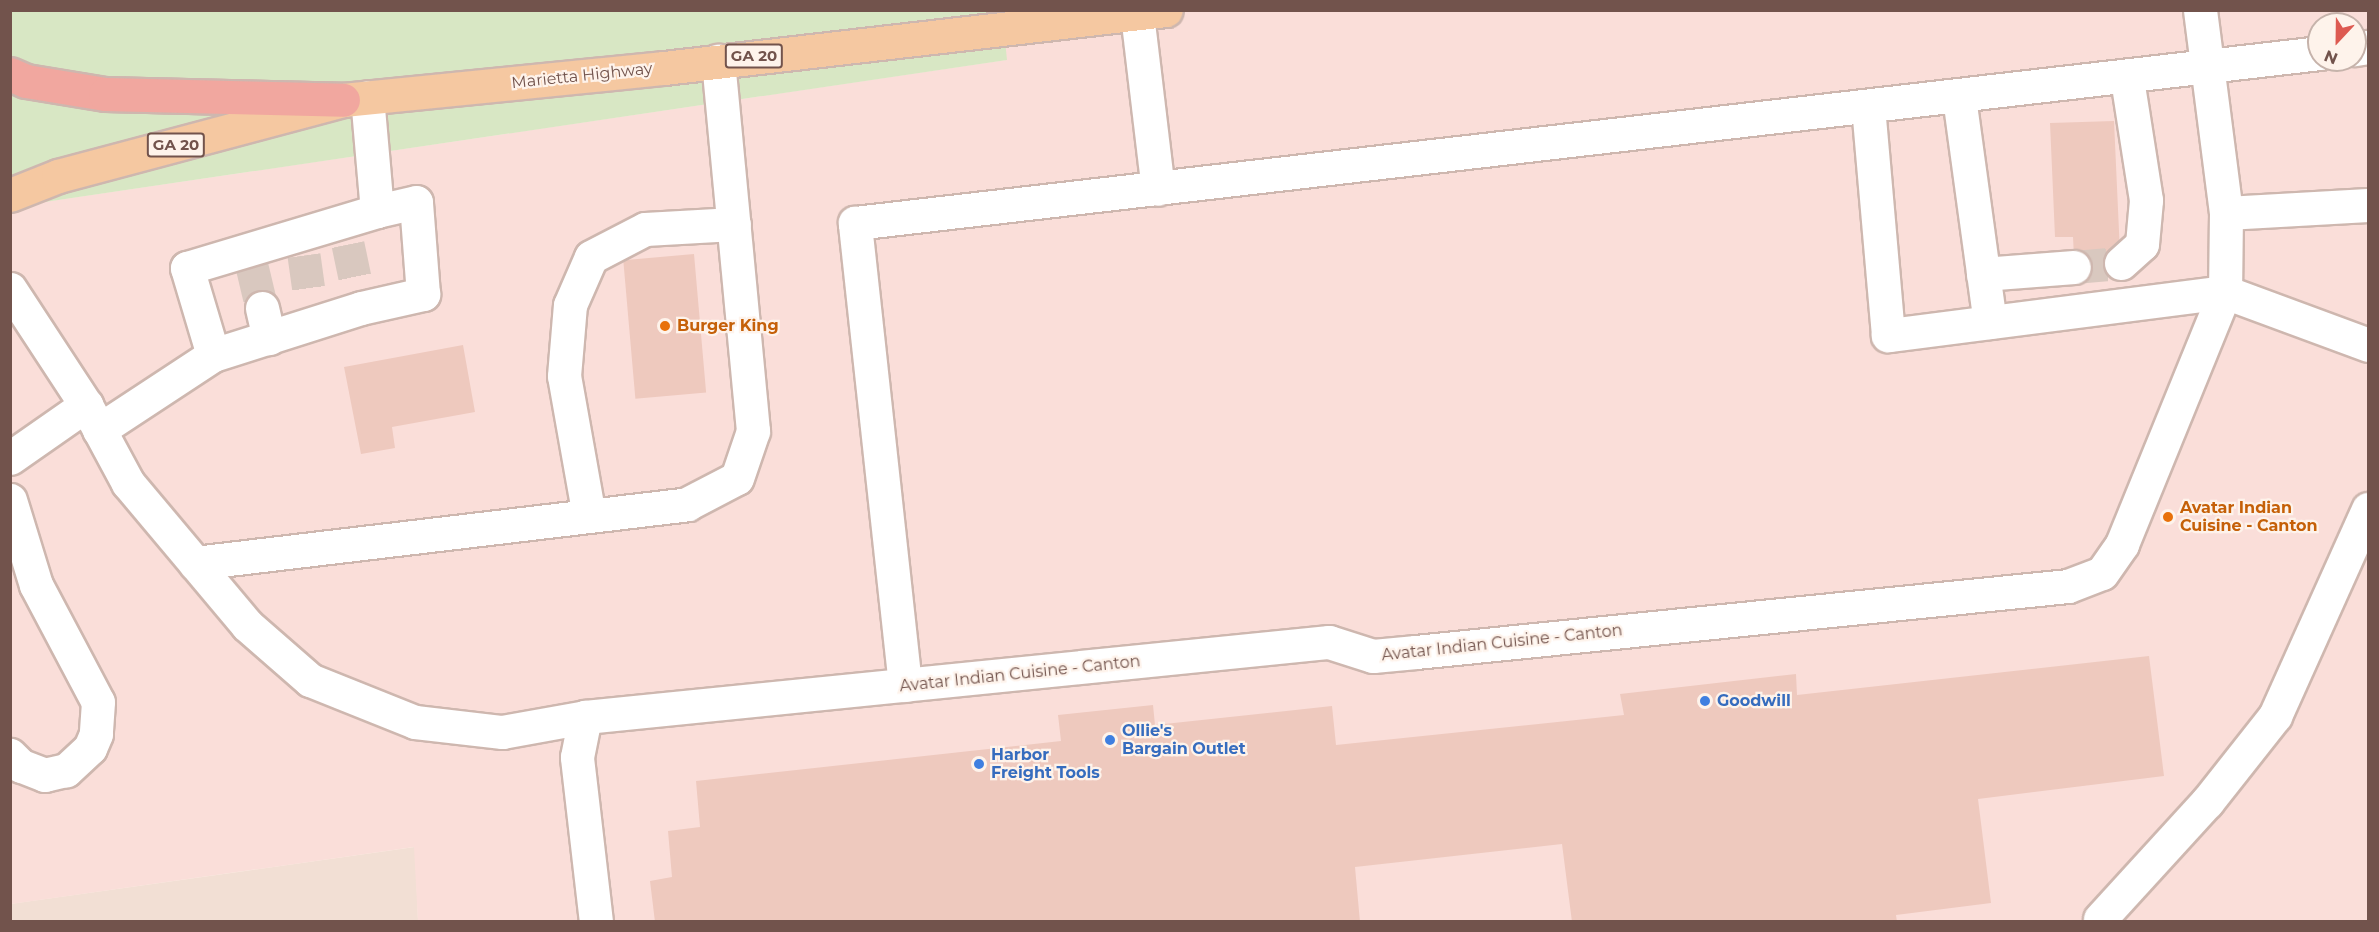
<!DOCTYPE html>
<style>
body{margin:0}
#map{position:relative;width:2379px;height:932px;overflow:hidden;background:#fbefe5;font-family:Montserrat,sans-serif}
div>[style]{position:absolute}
.residential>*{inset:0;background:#f2dfd4}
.commercial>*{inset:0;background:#faded9}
.green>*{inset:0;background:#d8e7c4}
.building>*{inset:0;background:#eec9be;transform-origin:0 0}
.minor-tunnel>*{height:33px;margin-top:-16.5px;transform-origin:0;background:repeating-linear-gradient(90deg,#d9c8bf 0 33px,transparent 0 49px)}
.roads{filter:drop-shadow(2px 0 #ceb7af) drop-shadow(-2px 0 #ceb7af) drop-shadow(0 2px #ceb7af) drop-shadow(0 -2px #ceb7af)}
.minor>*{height:33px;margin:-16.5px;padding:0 16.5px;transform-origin:16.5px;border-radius:16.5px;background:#fff}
.major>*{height:33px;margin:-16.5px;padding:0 16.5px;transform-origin:16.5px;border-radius:16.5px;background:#f5c8a1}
.highway>*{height:33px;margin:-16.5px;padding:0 16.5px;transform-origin:16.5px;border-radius:16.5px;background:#f1a79f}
.dots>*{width:16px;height:16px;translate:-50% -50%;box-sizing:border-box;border:3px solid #fef3eb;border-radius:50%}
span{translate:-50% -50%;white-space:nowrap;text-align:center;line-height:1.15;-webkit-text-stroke:4.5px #fef3eb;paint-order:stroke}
.shield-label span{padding:2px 4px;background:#fef3eb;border:2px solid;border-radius:4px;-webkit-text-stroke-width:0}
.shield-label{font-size:15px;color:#72534c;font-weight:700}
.street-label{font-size:16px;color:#72534c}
.food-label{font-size:16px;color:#c56008;font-weight:700}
.left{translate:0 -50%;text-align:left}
.shop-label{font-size:16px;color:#366cbe;font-weight:700}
.frame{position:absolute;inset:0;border:12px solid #72534c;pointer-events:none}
.north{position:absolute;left:2307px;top:12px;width:60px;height:60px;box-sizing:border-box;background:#fef3eb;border:2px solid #c6b3ab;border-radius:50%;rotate:202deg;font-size:16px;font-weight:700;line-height:24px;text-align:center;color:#72534c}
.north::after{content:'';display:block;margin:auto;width:21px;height:27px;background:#dd5a51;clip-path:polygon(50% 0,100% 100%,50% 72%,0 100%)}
</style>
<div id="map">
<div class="residential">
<i style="clip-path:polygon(415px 847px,418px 921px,11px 922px,10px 904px)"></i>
</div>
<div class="commercial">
<i style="clip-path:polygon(evenodd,1002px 11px,2368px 11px,2368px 921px,418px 922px,414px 847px,11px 904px,10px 207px,1006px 60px,1002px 11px,2319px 24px,2355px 24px,2355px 60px,2319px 60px,2319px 24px)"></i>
</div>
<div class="green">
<i style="clip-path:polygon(10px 11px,1002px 11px,1007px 60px,11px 207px)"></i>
</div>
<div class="building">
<i style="clip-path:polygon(2114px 121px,2121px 275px,2075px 277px,2073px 237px,2055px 237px,2050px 123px)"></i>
<i style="left:694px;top:254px;width:139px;height:71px;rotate:85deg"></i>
<i style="clip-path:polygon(463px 345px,475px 412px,392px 427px,395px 448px,361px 454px,344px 367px)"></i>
<i style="clip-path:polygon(2149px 656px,2164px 776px,1978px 799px,1991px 903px,1896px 915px,1897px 922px,1572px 922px,1562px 844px,1355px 867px,1360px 922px,655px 922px,650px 881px,672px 877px,668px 831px,700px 827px,696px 781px,1061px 741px,1058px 715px,1153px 705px,1155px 725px,1332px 706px,1336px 745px,1624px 715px,1620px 694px,1796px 674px,1797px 695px)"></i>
</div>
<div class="minor-tunnel">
<i style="left:348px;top:244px;width:44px;rotate:78.2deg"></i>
<i style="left:304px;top:255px;width:43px;rotate:82.1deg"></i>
<i style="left:252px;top:266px;width:43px;rotate:76.6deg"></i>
<i style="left:2074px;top:267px;width:47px;rotate:-4.9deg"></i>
</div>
<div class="roads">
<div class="minor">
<i style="left:2200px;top:10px;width:205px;rotate:82.7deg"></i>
<i style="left:2226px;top:213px;width:79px;rotate:90.7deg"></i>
<i style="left:2225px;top:292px;width:153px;rotate:20.3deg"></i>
<i style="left:1137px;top:14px;width:176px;rotate:83.2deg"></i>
<i style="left:2355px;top:49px;width:13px;rotate:-9deg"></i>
<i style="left:1959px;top:97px;width:227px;rotate:82.2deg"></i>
<i style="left:2226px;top:213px;width:142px;rotate:-3.2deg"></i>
<i style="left:2121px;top:263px;width:28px;rotate:-42deg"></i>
<i style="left:2142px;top:244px;width:44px;rotate:-84.8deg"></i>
<i style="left:2146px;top:200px;width:123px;rotate:-98.9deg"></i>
<i style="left:1983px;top:274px;width:91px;rotate:-4.4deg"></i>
<i style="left:10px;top:289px;width:139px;rotate:56.8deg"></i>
<i style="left:86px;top:405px;width:89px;rotate:61.7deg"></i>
<i style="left:128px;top:483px;width:185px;rotate:50deg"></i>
<i style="left:247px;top:625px;width:84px;rotate:41.1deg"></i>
<i style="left:310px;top:680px;width:113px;rotate:21.8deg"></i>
<i style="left:415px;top:722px;width:88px;rotate:6.6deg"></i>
<i style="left:502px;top:732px;width:84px;rotate:-10.2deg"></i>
<i style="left:262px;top:308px;width:31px;rotate:77deg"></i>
<i style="left:213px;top:355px;width:91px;rotate:-106.6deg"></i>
<i style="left:187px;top:268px;width:198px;rotate:-16.7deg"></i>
<i style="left:99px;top:430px;width:136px;rotate:-33.3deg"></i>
<i style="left:213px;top:355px;width:155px;rotate:-17.6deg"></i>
<i style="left:361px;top:308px;width:64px;rotate:-12.7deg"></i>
<i style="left:423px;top:294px;width:92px;rotate:-94.4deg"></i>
<i style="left:416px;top:202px;width:40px;rotate:167deg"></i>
<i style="left:377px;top:211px;width:114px;rotate:-95deg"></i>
<i style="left:10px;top:458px;width:93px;rotate:-34.9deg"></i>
<i style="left:10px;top:500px;width:89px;rotate:73deg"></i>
<i style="left:36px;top:585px;width:132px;rotate:62.1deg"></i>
<i style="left:98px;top:702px;width:32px;rotate:94deg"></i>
<i style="left:96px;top:734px;width:15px;rotate:113deg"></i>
<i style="left:90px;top:748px;width:33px;rotate:137deg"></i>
<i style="left:66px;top:770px;width:22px;rotate:167deg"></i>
<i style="left:45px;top:775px;width:26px;rotate:-159deg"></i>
<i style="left:21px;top:766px;width:16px;rotate:-135deg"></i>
<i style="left:589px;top:516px;width:142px;rotate:-100.1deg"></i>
<i style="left:564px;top:376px;width:71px;rotate:-85.2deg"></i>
<i style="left:570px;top:305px;width:52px;rotate:-66.4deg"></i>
<i style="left:591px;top:257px;width:61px;rotate:-27.4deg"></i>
<i style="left:645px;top:229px;width:89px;rotate:-3.2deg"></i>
<i style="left:195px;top:563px;width:496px;rotate:-6.8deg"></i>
<i style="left:687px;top:504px;width:56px;rotate:-27.5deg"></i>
<i style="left:737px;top:478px;width:50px;rotate:-71.2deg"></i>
<i style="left:753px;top:431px;width:372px;rotate:-95.4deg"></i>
<i style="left:905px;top:685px;width:465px;rotate:-96.2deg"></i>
<i style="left:855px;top:223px;width:1474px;rotate:-6.62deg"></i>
<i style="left:2100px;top:919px;width:159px;rotate:-47.6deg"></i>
<i style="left:2207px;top:802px;width:110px;rotate:-51.7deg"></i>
<i style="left:2275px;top:716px;width:227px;rotate:-65.8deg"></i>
<i style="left:596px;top:922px;width:166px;rotate:-96.6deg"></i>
<i style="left:577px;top:757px;width:41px;rotate:-78.7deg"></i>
<i style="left:585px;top:717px;width:748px;rotate:-5.76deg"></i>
<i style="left:1329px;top:642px;width:46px;rotate:17.7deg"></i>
<i style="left:1373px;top:656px;width:43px;rotate:-5.3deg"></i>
<i style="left:1416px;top:652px;width:655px;rotate:-5.78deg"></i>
<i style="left:2068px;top:586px;width:36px;rotate:-21deg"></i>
<i style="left:2102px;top:573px;width:35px;rotate:-55deg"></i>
<i style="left:2122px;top:544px;width:272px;rotate:-67.8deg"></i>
<i style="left:2225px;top:292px;width:340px;rotate:172.7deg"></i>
<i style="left:1888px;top:335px;width:229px;rotate:-95deg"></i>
</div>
<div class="major">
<i style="left:10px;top:195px;width:52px;rotate:-21.6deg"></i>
<i style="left:58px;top:176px;width:295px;rotate:-14.9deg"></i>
<i style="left:343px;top:100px;width:323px;rotate:-5.7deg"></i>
<i style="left:664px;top:68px;width:505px;rotate:-6.59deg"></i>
</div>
<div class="highway">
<i style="left:10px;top:74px;width:17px;rotate:24deg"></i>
<i style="left:26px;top:81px;width:80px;rotate:9.3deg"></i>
<i style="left:105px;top:94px;width:238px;rotate:1.4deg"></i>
</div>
</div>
<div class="dots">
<i style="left:665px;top:326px;background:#e8710a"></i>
<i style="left:2168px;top:517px;background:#e8710a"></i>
<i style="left:1705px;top:701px;background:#3f7fe0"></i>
<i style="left:1110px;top:740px;background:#3f7fe0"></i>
<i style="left:979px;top:764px;background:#3f7fe0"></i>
</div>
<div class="shield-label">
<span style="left:754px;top:56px">GA 20</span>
<span style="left:176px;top:145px">GA 20</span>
</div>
<div class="street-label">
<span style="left:582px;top:76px;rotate:-6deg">Marietta Highway</span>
<span style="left:1502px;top:643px;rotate:-6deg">Avatar Indian Cuisine - Canton</span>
<span style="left:1020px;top:674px;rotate:-6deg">Avatar Indian Cuisine - Canton</span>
</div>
<div class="food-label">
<span class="left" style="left:677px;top:326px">Burger King</span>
<span class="left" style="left:2180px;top:517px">Avatar Indian<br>Cuisine - Canton</span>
</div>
<div class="shop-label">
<span class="left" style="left:1717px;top:701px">Goodwill</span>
<span class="left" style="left:1122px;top:740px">Ollie's<br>Bargain Outlet</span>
<span class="left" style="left:991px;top:764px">Harbor<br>Freight Tools</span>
</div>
<div class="frame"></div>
<div class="north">N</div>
</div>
